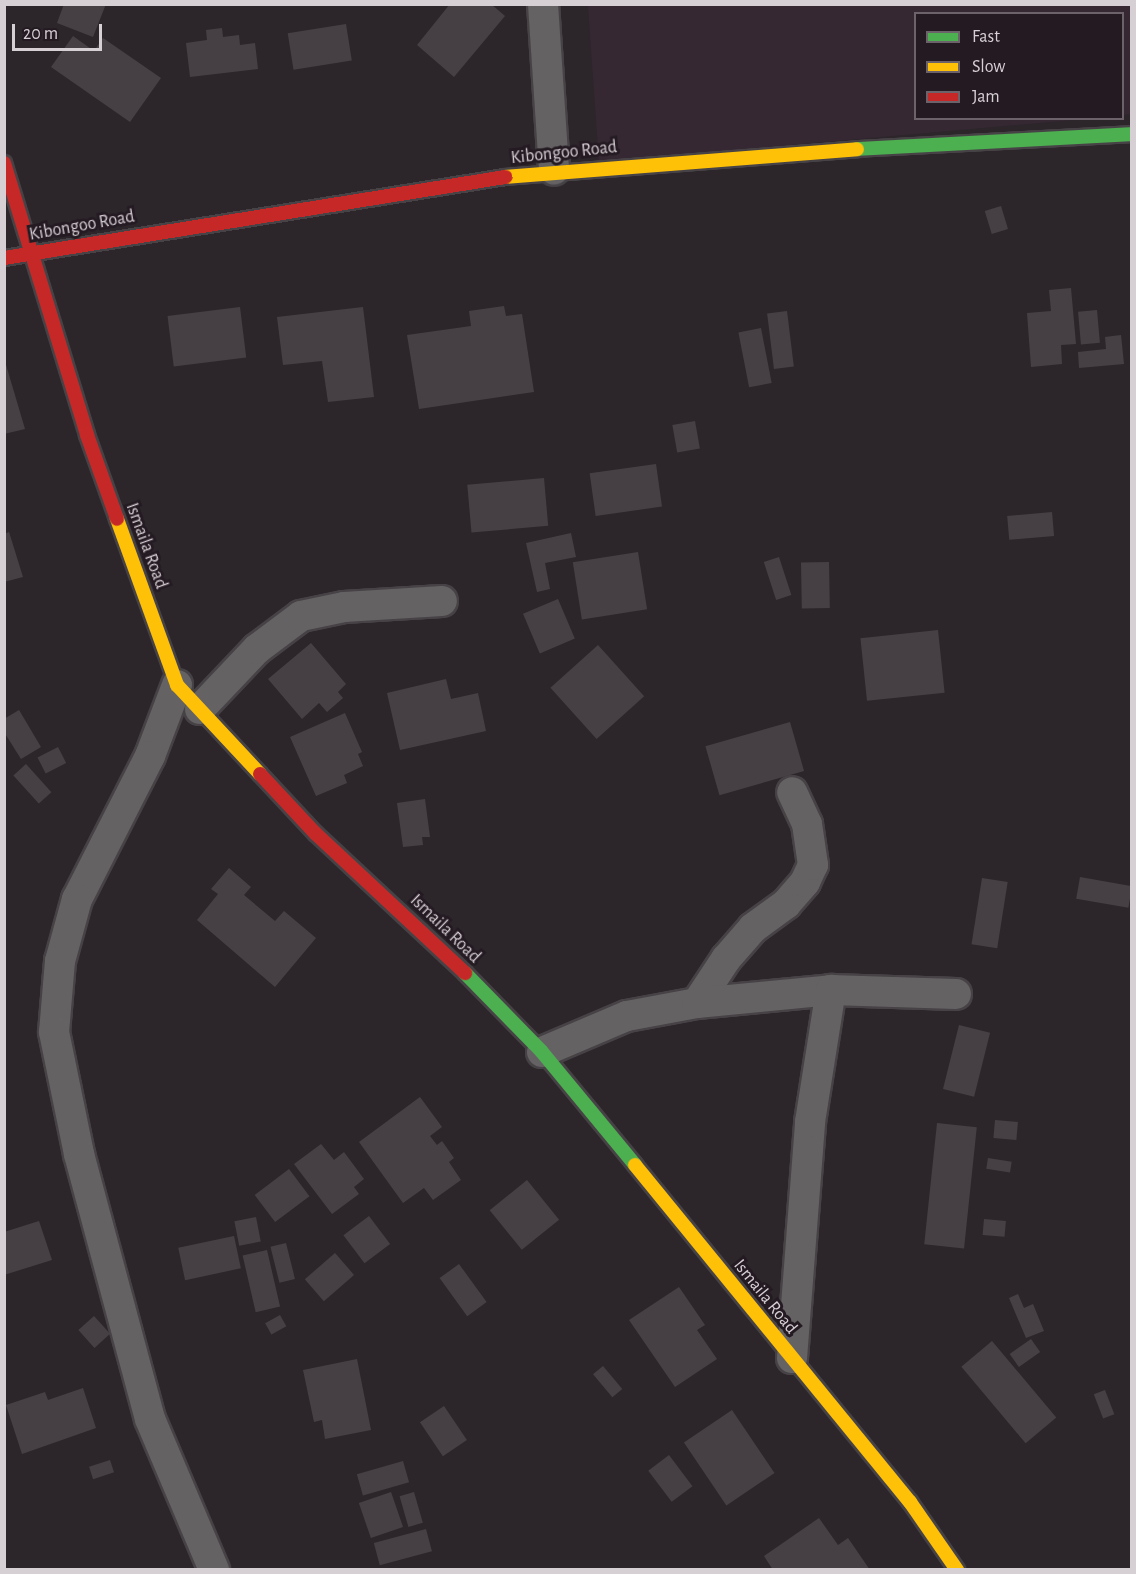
<!DOCTYPE html>
<style>
body{margin:0}
#map{position:relative;width:1136px;height:1574px;overflow:hidden;background:#2c262b;font-family:"Alegreya Sans",sans-serif}
div>[style]{position:absolute}
.built>*{inset:0;background:#362833}
.building>*{inset:0;background:#464045;transform-origin:0 0}
.roads{filter:drop-shadow(2px 0 #464245) drop-shadow(-2px 0 #464245) drop-shadow(0 2px #464245) drop-shadow(0 -2px #464245)}
.street>*{height:30px;margin:-15px;padding:0 15px;transform-origin:15px;border-radius:15px;background:#656264}
.fast>*{height:14px;margin:-7px;padding:0 7px;transform-origin:7px;border-radius:7px;background:#4caf50}
.slow>*{height:14px;margin:-7px;padding:0 7px;transform-origin:7px;border-radius:7px;background:#ffc107}
.jam>*{height:14px;margin:-7px;padding:0 7px;transform-origin:7px;border-radius:7px;background:#c62828}
span{translate:-50% -50%;white-space:nowrap;text-align:center;line-height:1.15;-webkit-text-stroke:6px #241b22;paint-order:stroke}
.street-label{font-size:18px;color:#d6cfd4}
.frame{position:absolute;inset:0;border:6px solid #d6cfd4;pointer-events:none}
.legend{position:absolute;left:914px;top:12px;width:210px;height:108px;box-sizing:border-box;background:#241b22;border:2px solid #6b6369;margin:0;padding:8px 10px;list-style:none;font-size:18px;color:#d6cfd4}
.legend li{display:flex;align-items:center;gap:12px;height:30px}
.legend b{width:30px;border:2px solid #6b6369}
.scale{position:absolute;left:12px;top:24px;width:90px;height:27px;box-sizing:border-box;border:3px solid #d6cfd4;border-top:0;padding-left:8px;font-size:18px;line-height:21px;white-space:nowrap;color:#d6cfd4;-webkit-text-stroke:4px #241b22;paint-order:stroke}
</style>
<div id="map">
<div class="built">
<i style="clip-path:polygon(588px 5px,1131px 5px,1131px 114px,1123px 115px,1122px 14px,916px 14px,916px 118px,1083px 119px,599px 162px)"></i>
</div>
<div class="building">
<i style="clip-path:polygon(64px 4px,106px 4px,93px 37px,57px 23px)"></i>
<i style="clip-path:polygon(450px 4px,491px 4px,505px 16px,454px 77px,417px 45px)"></i>
<i style="left:346px;top:24px;width:37px;height:59px;rotate:81deg"></i>
<i style="clip-path:polygon(222px 28px,223px 37px,239px 35px,240px 45px,255px 43px,258px 69px,190px 77px,186px 43px,207px 40px,206px 30px)"></i>
<i style="clip-path:polygon(73px 36px,94px 51px,103px 38px,161px 78px,130px 122px,51px 67px)"></i>
<i style="left:1001px;top:206px;width:24px;height:17px;rotate:73deg"></i>
<i style="clip-path:polygon(1071px 288px,1076px 344px,1061px 345px,1062px 364px,1031px 367px,1027px 313px,1051px 311px,1049px 290px)"></i>
<i style="clip-path:polygon(504px 306px,506px 316px,522px 314px,534px 392px,419px 409px,407px 335px,471px 326px,469px 311px)"></i>
<i style="left:240px;top:307px;width:51px;height:73px;rotate:83deg"></i>
<i style="clip-path:polygon(363px 307px,374px 397px,328px 402px,322px 361px,283px 365px,277px 317px)"></i>
<i style="left:1097px;top:310px;width:33px;height:19px;rotate:85deg"></i>
<i style="left:787px;top:311px;width:56px;height:20px;rotate:83deg"></i>
<i style="left:761px;top:328px;width:56px;height:23px;rotate:79deg"></i>
<i style="clip-path:polygon(1121px 335px,1124px 364px,1079px 368px,1078px 352px,1106px 349px,1105px 337px)"></i>
<i style="clip-path:polygon(4px 358px,25px 429px,4px 434px)"></i>
<i style="left:695px;top:421px;width:28px;height:23px;rotate:80deg"></i>
<i style="left:656px;top:464px;width:43px;height:67px;rotate:82deg"></i>
<i style="left:544px;top:478px;width:48px;height:77px;rotate:85deg"></i>
<i style="left:1052px;top:512px;width:24px;height:45px;rotate:85deg"></i>
<i style="clip-path:polygon(9px 532px,23px 577px,4px 582px,4px 534px)"></i>
<i style="clip-path:polygon(571px 533px,576px 557px,545px 563px,550px 589px,537px 592px,526px 543px)"></i>
<i style="left:638px;top:552px;width:58px;height:66px;rotate:81deg"></i>
<i style="left:779px;top:557px;width:40px;height:16px;rotate:72deg"></i>
<i style="left:829px;top:562px;width:46px;height:28px;rotate:89deg"></i>
<i style="left:558px;top:599px;width:43px;height:38px;rotate:67deg"></i>
<i style="left:938px;top:630px;width:63px;height:78px;rotate:84deg"></i>
<i style="clip-path:polygon(311px 643px,346px 684px,338px 692px,343px 698px,327px 712px,319px 703px,302px 719px,268px 679px)"></i>
<i style="left:598px;top:645px;width:69px;height:64px;rotate:48deg"></i>
<i style="clip-path:polygon(446px 679px,451px 699px,478px 693px,486px 731px,400px 750px,387px 693px)"></i>
<i style="clip-path:polygon(19px 710px,41px 747px,21px 759px,4px 732px,4px 719px)"></i>
<i style="clip-path:polygon(345px 713px,362px 752px,358px 754px,363px 766px,344px 775px,347px 783px,316px 796px,290px 737px)"></i>
<i style="left:790px;top:722px;width:51px;height:88px;rotate:74deg"></i>
<i style="left:58px;top:747px;width:18px;height:23px;rotate:63deg"></i>
<i style="left:26px;top:764px;width:38px;height:17px;rotate:48deg"></i>
<i style="clip-path:polygon(425px 799px,430px 837px,422px 837px,423px 845px,403px 847px,397px 803px)"></i>
<i style="clip-path:polygon(229px 868px,251px 887px,244px 895px,275px 921px,284px 911px,316px 938px,275px 987px,197px 920px,218px 894px,211px 889px)"></i>
<i style="left:1080px;top:877px;width:53px;height:22px;rotate:10deg"></i>
<i style="left:982px;top:878px;width:26px;height:67px;rotate:9deg"></i>
<i style="left:959px;top:1025px;width:32px;height:66px;rotate:14deg"></i>
<i style="clip-path:polygon(420px 1097px,442px 1127px,430px 1136px,437px 1145px,442px 1141px,454px 1158px,449px 1162px,461px 1180px,433px 1200px,424px 1188px,403px 1203px,359px 1142px)"></i>
<i style="left:995px;top:1120px;width:23px;height:18px;rotate:5deg"></i>
<i style="left:937px;top:1123px;width:40px;height:122px;rotate:6deg"></i>
<i style="clip-path:polygon(321px 1144px,334px 1160px,344px 1152px,364px 1179px,354px 1187px,359px 1194px,332px 1214px,294px 1164px)"></i>
<i style="left:988px;top:1158px;width:24px;height:11px;rotate:9deg"></i>
<i style="left:289px;top:1169px;width:34px;height:43px;rotate:53deg"></i>
<i style="left:527px;top:1180px;width:51px;height:48px;rotate:51deg"></i>
<i style="left:369px;top:1216px;width:35px;height:32px;rotate:53deg"></i>
<i style="left:256px;top:1217px;width:25px;height:22px;rotate:79deg"></i>
<i style="left:984px;top:1219px;width:22px;height:16px;rotate:5deg"></i>
<i style="clip-path:polygon(39px 1221px,52px 1260px,4px 1275px,4px 1232px)"></i>
<i style="left:234px;top:1236px;width:33px;height:57px;rotate:78deg"></i>
<i style="left:286px;top:1243px;width:37px;height:16px;rotate:76deg"></i>
<i style="left:267px;top:1250px;width:58px;height:25px;rotate:77deg"></i>
<i style="left:335px;top:1253px;width:29px;height:40px;rotate:49deg"></i>
<i style="left:459px;top:1264px;width:47px;height:24px;rotate:54deg"></i>
<i style="clip-path:polygon(679px 1287px,705px 1325px,697px 1330px,717px 1359px,675px 1387px,629px 1320px)"></i>
<i style="clip-path:polygon(1018px 1294px,1024px 1308px,1033px 1304px,1044px 1331px,1026px 1338px,1009px 1298px)"></i>
<i style="left:280px;top:1315px;width:13px;height:17px;rotate:61deg"></i>
<i style="left:94px;top:1316px;width:24px;height:21px;rotate:48deg"></i>
<i style="left:1031px;top:1339px;width:16px;height:26px;rotate:55deg"></i>
<i style="left:992px;top:1341px;width:100px;height:40px;rotate:50deg"></i>
<i style="clip-path:polygon(357px 1359px,371px 1430px,325px 1439px,322px 1420px,314px 1422px,303px 1370px)"></i>
<i style="left:603px;top:1366px;width:30px;height:13px;rotate:50deg"></i>
<i style="clip-path:polygon(83px 1388px,96px 1428px,22px 1454px,6px 1405px,45px 1392px,48px 1400px)"></i>
<i style="left:1105px;top:1390px;width:26px;height:12px;rotate:69deg"></i>
<i style="left:444px;top:1406px;width:41px;height:29px;rotate:56deg"></i>
<i style="left:732px;top:1410px;width:76px;height:58px;rotate:56deg"></i>
<i style="left:669px;top:1455px;width:39px;height:26px;rotate:53deg"></i>
<i style="left:110px;top:1460px;width:13px;height:22px;rotate:72deg"></i>
<i style="left:403px;top:1461px;width:22px;height:48px;rotate:74deg"></i>
<i style="left:391px;top:1492px;width:37px;height:34px;rotate:71deg"></i>
<i style="left:414px;top:1492px;width:32px;height:15px;rotate:74deg"></i>
<i style="clip-path:polygon(819px 1518px,838px 1545px,848px 1538px,870px 1570px,773px 1570px,764px 1556px)"></i>
<i style="left:426px;top:1529px;width:23px;height:54px;rotate:75deg"></i>
</div>
<div class="roads">
<div class="street">
<i style="left:543px;top:4px;width:166px;rotate:86.2deg"></i>
<i style="left:177px;top:685px;width:76px;rotate:110.8deg"></i>
<i style="left:150px;top:756px;width:161px;rotate:117deg"></i>
<i style="left:77px;top:899px;width:64px;rotate:105.3deg"></i>
<i style="left:60px;top:961px;width:71px;rotate:94.8deg"></i>
<i style="left:54px;top:1032px;width:125px;rotate:78.4deg"></i>
<i style="left:79px;top:1154px;width:274px;rotate:75deg"></i>
<i style="left:150px;top:1419px;width:164px;rotate:67deg"></i>
<i style="left:200px;top:709px;width:83px;rotate:-46.5deg"></i>
<i style="left:257px;top:649px;width:55px;rotate:-36.9deg"></i>
<i style="left:301px;top:616px;width:44px;rotate:-11.8deg"></i>
<i style="left:344px;top:607px;width:98px;rotate:-3.5deg"></i>
<i style="left:697px;top:1003px;width:53px;rotate:-56.6deg"></i>
<i style="left:726px;top:959px;width:41px;rotate:-48.9deg"></i>
<i style="left:753px;top:928px;width:41px;rotate:-36deg"></i>
<i style="left:786px;top:904px;width:29px;rotate:-49deg"></i>
<i style="left:805px;top:882px;width:19px;rotate:-65deg"></i>
<i style="left:813px;top:865px;width:41px;rotate:-98.3deg"></i>
<i style="left:807px;top:824px;width:35px;rotate:-115deg"></i>
<i style="left:542px;top:1052px;width:92px;rotate:-23deg"></i>
<i style="left:627px;top:1016px;width:71px;rotate:-10.5deg"></i>
<i style="left:697px;top:1003px;width:135px;rotate:-5.5deg"></i>
<i style="left:831px;top:990px;width:125px;rotate:1.8deg"></i>
<i style="left:792px;top:1358px;width:237px;rotate:-85.6deg"></i>
<i style="left:810px;top:1122px;width:134px;rotate:-81deg"></i>
</div>
<div class="fast">
<i style="left:857px;top:149px;width:275px;rotate:-3.1deg"></i>
<i style="left:465px;top:973px;width:110px;rotate:45.7deg"></i>
<i style="left:542px;top:1052px;width:146px;rotate:50.5deg"></i>
</div>
<div class="slow">
<i style="left:505px;top:177px;width:353px;rotate:-4.5deg"></i>
<i style="left:117px;top:519px;width:177px;rotate:70.1deg"></i>
<i style="left:177px;top:685px;width:122px;rotate:47deg"></i>
<i style="left:635px;top:1165px;width:435px;rotate:50.8deg"></i>
<i style="left:910px;top:1502px;width:83px;rotate:55.3deg"></i>
</div>
<div class="jam">
<i style="left:4px;top:163px;width:284px;rotate:73deg"></i>
<i style="left:87px;top:435px;width:89px;rotate:70.3deg"></i>
<i style="left:4px;top:258px;width:508px;rotate:-9.18deg"></i>
<i style="left:260px;top:774px;width:82px;rotate:47deg"></i>
<i style="left:316px;top:834px;width:204px;rotate:43deg"></i>
</div>
</div>
<div class="street-label">
<span style="left:564px;top:153px;rotate:-6deg">Kibongoo Road</span>
<span style="left:82px;top:226px;rotate:-10deg">Kibongoo Road</span>
<span style="left:146px;top:546px;rotate:70deg">Ismaila Road</span>
<span style="left:445px;top:929px;rotate:44deg">Ismaila Road</span>
<span style="left:765px;top:1297px;rotate:51deg">Ismaila Road</span>
</div>
<div class="frame"></div>
<ul class="legend">
<li><b style="height:8px;background:#4caf50"></b>Fast</li>
<li><b style="height:8px;background:#ffc107"></b>Slow</li>
<li><b style="height:8px;background:#c62828"></b>Jam</li>
</ul>
<div class="scale">20 m</div>
</div>
